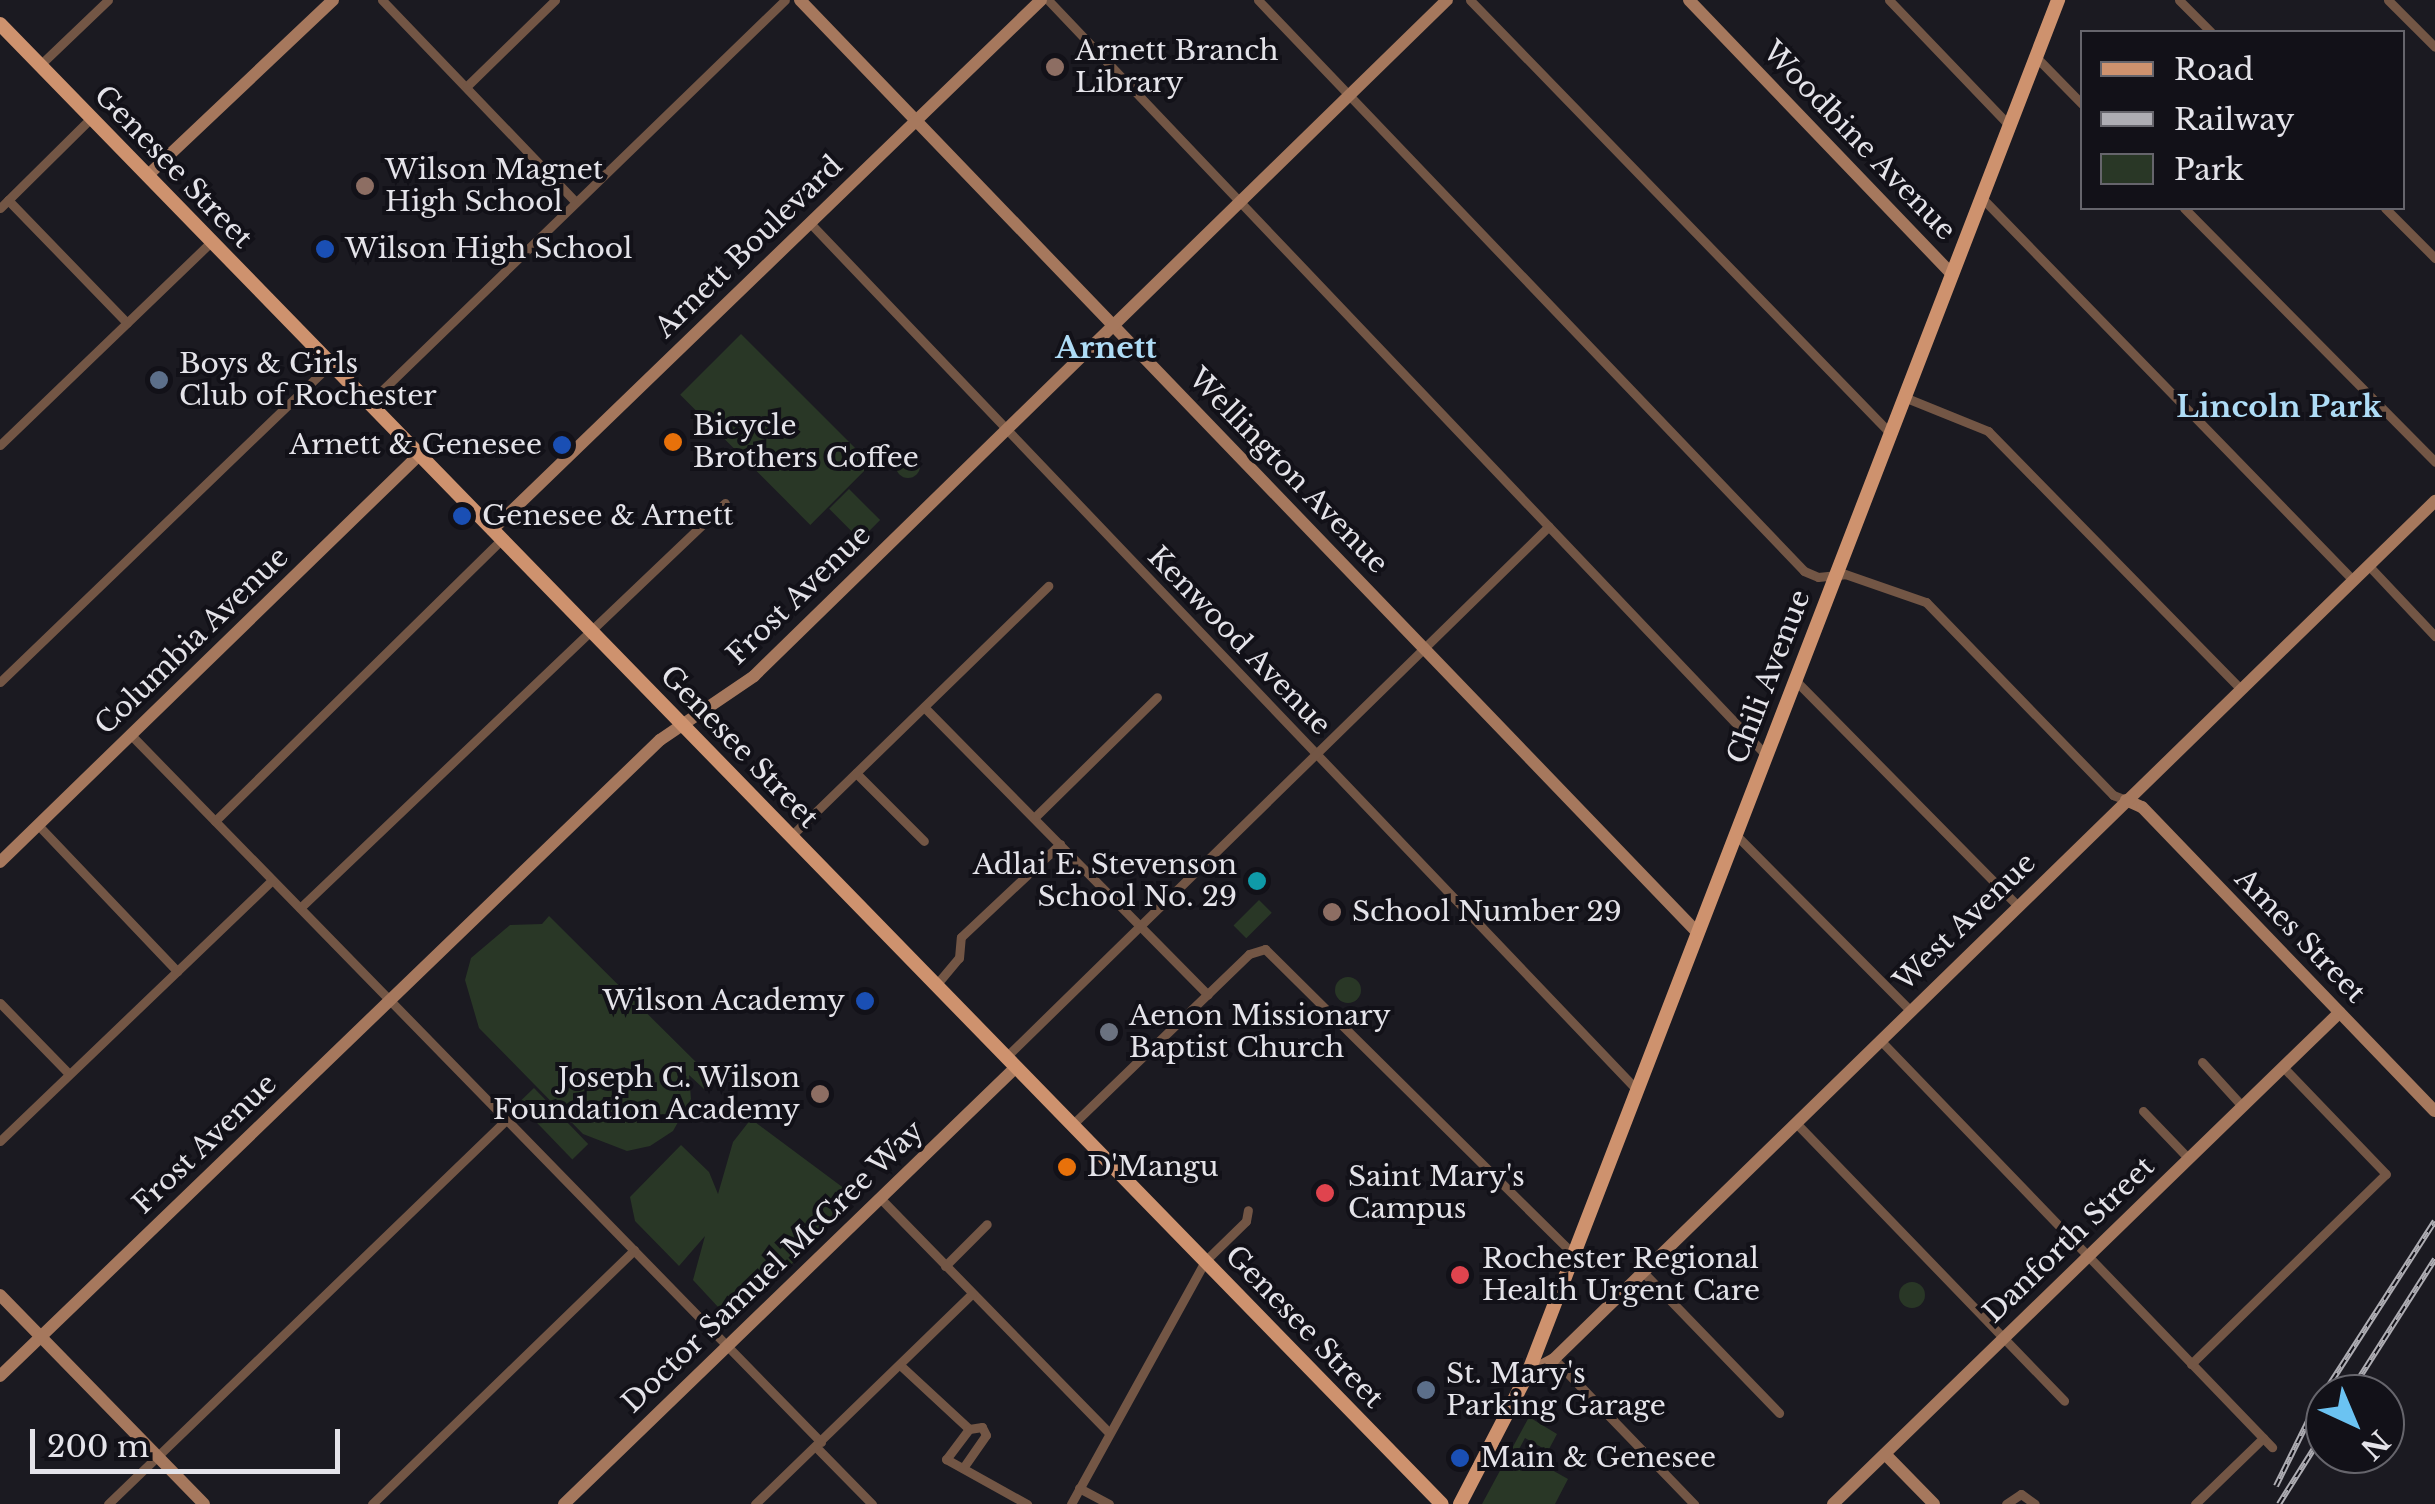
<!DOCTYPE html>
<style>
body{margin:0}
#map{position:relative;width:2435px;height:1504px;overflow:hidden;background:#1b1a21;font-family:"Libre Baskerville",serif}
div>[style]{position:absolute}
.green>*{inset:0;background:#293726;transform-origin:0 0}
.round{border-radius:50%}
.street>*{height:9px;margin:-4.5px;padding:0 4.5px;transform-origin:4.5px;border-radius:4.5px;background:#735645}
.secondary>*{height:12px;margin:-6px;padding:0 6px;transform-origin:6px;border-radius:6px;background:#a6785d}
.primary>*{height:14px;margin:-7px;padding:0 7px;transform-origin:7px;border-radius:7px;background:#ce926e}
.rail>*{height:6px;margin-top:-3px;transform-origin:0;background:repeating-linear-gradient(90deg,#121118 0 8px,#aeadb3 0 16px);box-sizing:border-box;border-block:2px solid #aeadb3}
.dots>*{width:28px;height:28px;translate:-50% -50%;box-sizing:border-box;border:5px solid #121118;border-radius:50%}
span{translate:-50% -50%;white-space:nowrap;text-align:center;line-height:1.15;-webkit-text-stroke:8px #121118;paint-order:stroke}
.poi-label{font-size:28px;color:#e4e3e9}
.left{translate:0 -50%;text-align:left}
.right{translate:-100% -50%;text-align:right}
.street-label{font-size:28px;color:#e4e3e9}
.neighbourhood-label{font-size:30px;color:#aedcf6;font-weight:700}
.legend{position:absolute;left:2080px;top:30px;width:325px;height:180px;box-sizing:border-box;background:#121118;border:2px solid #66656c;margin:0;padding:12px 18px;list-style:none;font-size:30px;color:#e4e3e9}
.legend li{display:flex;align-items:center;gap:20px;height:50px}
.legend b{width:50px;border:2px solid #66656c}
.north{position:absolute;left:2305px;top:1374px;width:100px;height:100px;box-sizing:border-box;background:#121118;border:2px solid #66656c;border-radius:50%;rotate:136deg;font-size:28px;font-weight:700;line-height:40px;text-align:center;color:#e4e3e9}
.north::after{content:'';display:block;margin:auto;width:35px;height:45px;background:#6bc3f2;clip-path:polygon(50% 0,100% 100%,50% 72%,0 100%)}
.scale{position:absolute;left:30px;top:1429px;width:310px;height:45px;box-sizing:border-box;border:5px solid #e4e3e9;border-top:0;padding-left:12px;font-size:30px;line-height:35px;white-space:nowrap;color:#e4e3e9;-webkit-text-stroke:8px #121118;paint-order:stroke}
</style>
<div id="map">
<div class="green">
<i style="left:741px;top:334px;width:184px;height:86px;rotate:45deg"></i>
<i class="round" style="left:896px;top:454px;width:24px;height:24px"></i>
<i style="left:849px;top:489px;width:44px;height:28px;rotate:45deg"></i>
<i style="left:1259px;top:900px;width:18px;height:36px;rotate:45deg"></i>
<i style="clip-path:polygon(549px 916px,713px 1079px,704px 1089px,689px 1075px,691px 1099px,673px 1131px,650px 1146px,627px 1151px,583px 1134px,479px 1028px,465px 980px,471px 958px,510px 925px,542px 924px)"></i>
<i class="round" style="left:1335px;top:977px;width:26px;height:26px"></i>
<i style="left:534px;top:1088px;width:78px;height:22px;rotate:46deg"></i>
<i style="clip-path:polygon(751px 1119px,845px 1189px,839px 1207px,798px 1258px,731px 1321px,693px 1280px,705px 1236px,679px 1266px,635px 1221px,630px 1197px,681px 1145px,709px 1172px,718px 1194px,733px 1142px)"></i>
<i class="round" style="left:1899px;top:1282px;width:26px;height:26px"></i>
<i style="clip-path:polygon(1529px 1417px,1557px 1434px,1548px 1451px,1525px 1438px,1518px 1451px,1568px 1479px,1555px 1504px,1482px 1504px)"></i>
</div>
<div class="street">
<i style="left:382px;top:0;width:280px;rotate:46.2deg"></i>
<i style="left:1048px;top:0;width:1042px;rotate:46.44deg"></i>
<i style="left:1258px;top:0;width:790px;rotate:46.28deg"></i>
<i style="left:1804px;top:571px;width:15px;rotate:23deg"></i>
<i style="left:1818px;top:577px;width:27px;rotate:-6deg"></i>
<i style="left:1845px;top:574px;width:86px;rotate:19.1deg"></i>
<i style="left:1926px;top:602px;width:269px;rotate:45.9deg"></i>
<i style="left:2113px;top:795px;width:14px;rotate:21deg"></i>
<i style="left:1470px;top:0;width:603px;rotate:45.87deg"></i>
<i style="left:1889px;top:0;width:173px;rotate:46.2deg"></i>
<i style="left:2179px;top:0;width:45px;rotate:45deg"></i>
<i style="left:2388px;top:0;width:66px;rotate:45deg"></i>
<i style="left:2036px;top:57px;width:66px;rotate:45.6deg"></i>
<i style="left:40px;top:65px;width:94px;rotate:-43.7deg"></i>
<i style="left:467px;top:86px;width:123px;rotate:-44.3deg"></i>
<i style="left:1981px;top:197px;width:534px;rotate:45.83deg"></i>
<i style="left:8px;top:200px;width:171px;rotate:45.9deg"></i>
<i style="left:0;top:208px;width:128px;rotate:-44.7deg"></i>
<i style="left:2184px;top:208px;width:357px;rotate:45.3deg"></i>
<i style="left:2385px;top:208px;width:71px;rotate:45deg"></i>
<i style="left:810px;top:223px;width:1198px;rotate:46.35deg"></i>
<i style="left:1904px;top:397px;width:91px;rotate:22deg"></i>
<i style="left:1988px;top:431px;width:361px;rotate:45.6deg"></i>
<i style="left:369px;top:403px;width:579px;rotate:-44.09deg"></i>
<i style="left:0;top:445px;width:293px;rotate:-43.9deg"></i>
<i style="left:2368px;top:565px;width:98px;rotate:46.7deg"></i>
<i style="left:1795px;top:680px;width:317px;rotate:45.4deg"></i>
<i style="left:0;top:682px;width:458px;rotate:-43.9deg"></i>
<i style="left:924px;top:707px;width:404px;rotate:45.4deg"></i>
<i style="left:131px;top:735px;width:988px;rotate:45.7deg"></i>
<i style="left:856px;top:773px;width:96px;rotate:45deg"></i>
<i style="left:1035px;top:817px;width:171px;rotate:-44.5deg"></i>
<i style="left:215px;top:821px;width:401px;rotate:-44.5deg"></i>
<i style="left:38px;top:825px;width:202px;rotate:46.4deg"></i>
<i style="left:1735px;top:834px;width:248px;rotate:45.2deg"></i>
<i style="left:791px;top:836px;width:359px;rotate:-44.2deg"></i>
<i style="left:300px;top:908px;width:587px;rotate:-43.62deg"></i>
<i style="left:936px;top:985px;width:35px;rotate:-50deg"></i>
<i style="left:959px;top:958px;width:21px;rotate:-85deg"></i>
<i style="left:961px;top:937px;width:136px;rotate:-43.2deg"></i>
<i style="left:0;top:1003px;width:99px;rotate:45.8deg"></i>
<i style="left:1881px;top:1041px;width:564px;rotate:46.08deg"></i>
<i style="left:1006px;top:1057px;width:759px;rotate:-44.36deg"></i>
<i style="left:2202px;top:1062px;width:59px;rotate:47.7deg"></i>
<i style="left:2143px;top:1111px;width:66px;rotate:46.2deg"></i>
<i style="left:1796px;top:1123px;width:386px;rotate:46deg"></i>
<i style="left:1072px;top:1125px;width:246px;rotate:-44deg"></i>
<i style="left:1249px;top:954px;width:17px;rotate:-17deg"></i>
<i style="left:1265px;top:949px;width:433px;rotate:44.7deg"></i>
<i style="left:0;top:1141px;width:377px;rotate:-43.8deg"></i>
<i style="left:880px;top:1198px;width:328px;rotate:45.7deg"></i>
<i style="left:945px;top:1266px;width:59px;rotate:-45deg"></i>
<i style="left:1643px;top:1272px;width:196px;rotate:46deg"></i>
<i style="left:1554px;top:1359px;width:202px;rotate:46deg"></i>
<i style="left:2191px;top:1364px;width:272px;rotate:-44.3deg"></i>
<i style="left:2386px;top:1174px;width:149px;rotate:-133.9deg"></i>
<i style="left:900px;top:1365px;width:94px;rotate:42.8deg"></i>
<i style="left:969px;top:1429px;width:38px;rotate:127deg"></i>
<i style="left:946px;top:1459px;width:93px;rotate:29.1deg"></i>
<i style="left:816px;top:1447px;width:80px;rotate:45.5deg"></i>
<i style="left:963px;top:1468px;width:40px;rotate:-55.1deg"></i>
<i style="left:986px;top:1435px;width:9px;rotate:-117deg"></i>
<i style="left:982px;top:1427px;width:13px;rotate:171deg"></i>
<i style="left:1079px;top:1488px;width:34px;rotate:28deg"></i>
<i style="left:108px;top:1504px;width:553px;rotate:-43.97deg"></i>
<i style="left:372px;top:1504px;width:365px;rotate:-44.1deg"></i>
<i style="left:755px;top:1504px;width:302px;rotate:-44.1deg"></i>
<i style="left:1071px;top:1504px;width:277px;rotate:-61.1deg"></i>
<i style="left:1205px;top:1261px;width:57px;rotate:-44.3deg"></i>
<i style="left:1246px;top:1221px;width:11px;rotate:-80deg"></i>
<i style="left:2006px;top:1504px;width:18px;rotate:-34deg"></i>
<i style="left:2021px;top:1494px;width:17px;rotate:36deg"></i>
<i style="left:2195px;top:1504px;width:95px;rotate:-44.1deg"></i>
</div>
<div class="secondary">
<i style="left:800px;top:0;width:1295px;rotate:46.1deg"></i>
<i style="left:1689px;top:0;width:378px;rotate:46.2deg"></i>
<i style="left:147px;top:176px;width:256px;rotate:-43.4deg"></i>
<i style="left:492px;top:530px;width:763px;rotate:-43.99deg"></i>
<i style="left:2126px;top:800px;width:17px;rotate:24deg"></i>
<i style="left:2142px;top:807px;width:422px;rotate:46.1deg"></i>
<i style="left:0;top:862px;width:584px;rotate:-44.17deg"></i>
<i style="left:0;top:1295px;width:292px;rotate:45.7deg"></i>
<i style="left:1528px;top:1373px;width:30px;rotate:-28deg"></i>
<i style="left:1554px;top:1359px;width:1230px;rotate:-44.24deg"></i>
<i style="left:0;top:1376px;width:917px;rotate:-43.94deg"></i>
<i style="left:660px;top:740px;width:114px;rotate:-34.2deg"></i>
<i style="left:754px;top:676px;width:968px;rotate:-44.29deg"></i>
<i style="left:1885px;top:1454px;width:70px;rotate:45.6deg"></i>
<i style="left:564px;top:1504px;width:629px;rotate:-44.03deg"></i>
<i style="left:1833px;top:1504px;width:706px;rotate:-44.14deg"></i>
</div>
<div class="primary">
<i style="left:0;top:24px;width:2066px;rotate:45.75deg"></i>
<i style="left:1460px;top:1504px;width:148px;rotate:-62.6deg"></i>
<i style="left:1528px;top:1373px;width:1472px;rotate:-68.89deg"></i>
</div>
<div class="rail">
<i style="left:2349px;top:1394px;width:160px;rotate:-57.5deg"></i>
<i style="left:2276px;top:1486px;width:88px;rotate:-63.7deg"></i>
<i style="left:2315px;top:1407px;width:221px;rotate:-57.2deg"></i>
<i style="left:2279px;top:1504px;width:86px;rotate:-57.8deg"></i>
</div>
<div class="dots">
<i style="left:1055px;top:67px;background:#8d6e63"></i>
<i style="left:365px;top:186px;background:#8d6e63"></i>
<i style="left:325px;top:249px;background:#1a4fb4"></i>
<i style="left:159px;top:380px;background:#5c6f8a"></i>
<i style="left:673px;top:442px;background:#e8710a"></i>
<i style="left:562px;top:445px;background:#1a4fb4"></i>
<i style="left:462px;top:516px;background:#1a4fb4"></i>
<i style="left:1257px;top:881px;background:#0f9aa8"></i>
<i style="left:1332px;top:912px;background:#8d6e63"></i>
<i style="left:865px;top:1001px;background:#1a4fb4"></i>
<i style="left:1109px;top:1032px;background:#6b7280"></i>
<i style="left:820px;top:1094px;background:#8d6e63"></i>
<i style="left:1067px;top:1167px;background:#e8710a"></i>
<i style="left:1325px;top:1193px;background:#e0444e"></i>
<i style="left:1460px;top:1275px;background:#e0444e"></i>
<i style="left:1426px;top:1390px;background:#5c6f8a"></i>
<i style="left:1460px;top:1458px;background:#1a4fb4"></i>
</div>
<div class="poi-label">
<span class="left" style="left:1075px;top:67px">Arnett Branch<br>Library</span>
<span class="left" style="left:385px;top:186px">Wilson Magnet<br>High School</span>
<span class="left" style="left:345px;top:249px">Wilson High School</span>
<span class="left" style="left:179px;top:380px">Boys &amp; Girls<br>Club of Rochester</span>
<span class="left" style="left:693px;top:442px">Bicycle<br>Brothers Coffee</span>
<span class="right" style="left:542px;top:445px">Arnett &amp; Genesee</span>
<span class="left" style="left:482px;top:516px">Genesee &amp; Arnett</span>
<span class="right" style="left:1237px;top:881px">Adlai E. Stevenson<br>School No. 29</span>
<span class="left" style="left:1352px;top:912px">School Number 29</span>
<span class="right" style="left:845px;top:1001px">Wilson Academy</span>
<span class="left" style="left:1129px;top:1032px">Aenon Missionary<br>Baptist Church</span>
<span class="right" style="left:800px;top:1094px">Joseph C. Wilson<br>Foundation Academy</span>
<span class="left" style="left:1087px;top:1167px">D'Mangu</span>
<span class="left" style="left:1348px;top:1193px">Saint Mary's<br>Campus</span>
<span class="left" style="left:1482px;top:1275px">Rochester Regional<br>Health Urgent Care</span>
<span class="left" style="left:1446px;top:1390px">St. Mary's<br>Parking Garage</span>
<span class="left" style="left:1480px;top:1458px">Main &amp; Genesee</span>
</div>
<div class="street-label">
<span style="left:1859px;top:141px;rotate:46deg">Woodbine Avenue</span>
<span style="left:173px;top:167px;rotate:46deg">Genesee Street</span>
<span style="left:749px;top:247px;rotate:-44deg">Arnett Boulevard</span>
<span style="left:1288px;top:471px;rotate:46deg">Wellington Avenue</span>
<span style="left:799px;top:595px;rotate:-44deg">Frost Avenue</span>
<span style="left:192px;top:641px;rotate:-44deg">Columbia Avenue</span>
<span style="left:1239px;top:641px;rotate:46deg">Kenwood Avenue</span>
<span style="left:1769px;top:677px;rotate:-69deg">Chili Avenue</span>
<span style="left:739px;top:747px;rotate:46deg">Genesee Street</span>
<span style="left:1965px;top:922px;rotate:-44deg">West Avenue</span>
<span style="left:2300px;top:936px;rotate:46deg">Ames Street</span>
<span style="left:205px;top:1144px;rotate:-44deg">Frost Avenue</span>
<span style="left:2069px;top:1240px;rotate:-44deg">Danforth Street</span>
<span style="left:773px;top:1267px;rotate:-44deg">Doctor Samuel McCree Way</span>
<span style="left:1304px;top:1327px;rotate:46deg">Genesee Street</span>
</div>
<div class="neighbourhood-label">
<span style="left:1106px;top:348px">Arnett</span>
<span style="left:2279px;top:407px">Lincoln Park</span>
</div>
<ul class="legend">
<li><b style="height:12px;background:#ce926e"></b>Road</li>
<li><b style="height:12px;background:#aeadb3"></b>Railway</li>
<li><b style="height:28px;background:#293726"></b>Park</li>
</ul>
<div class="north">N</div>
<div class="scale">200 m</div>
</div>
